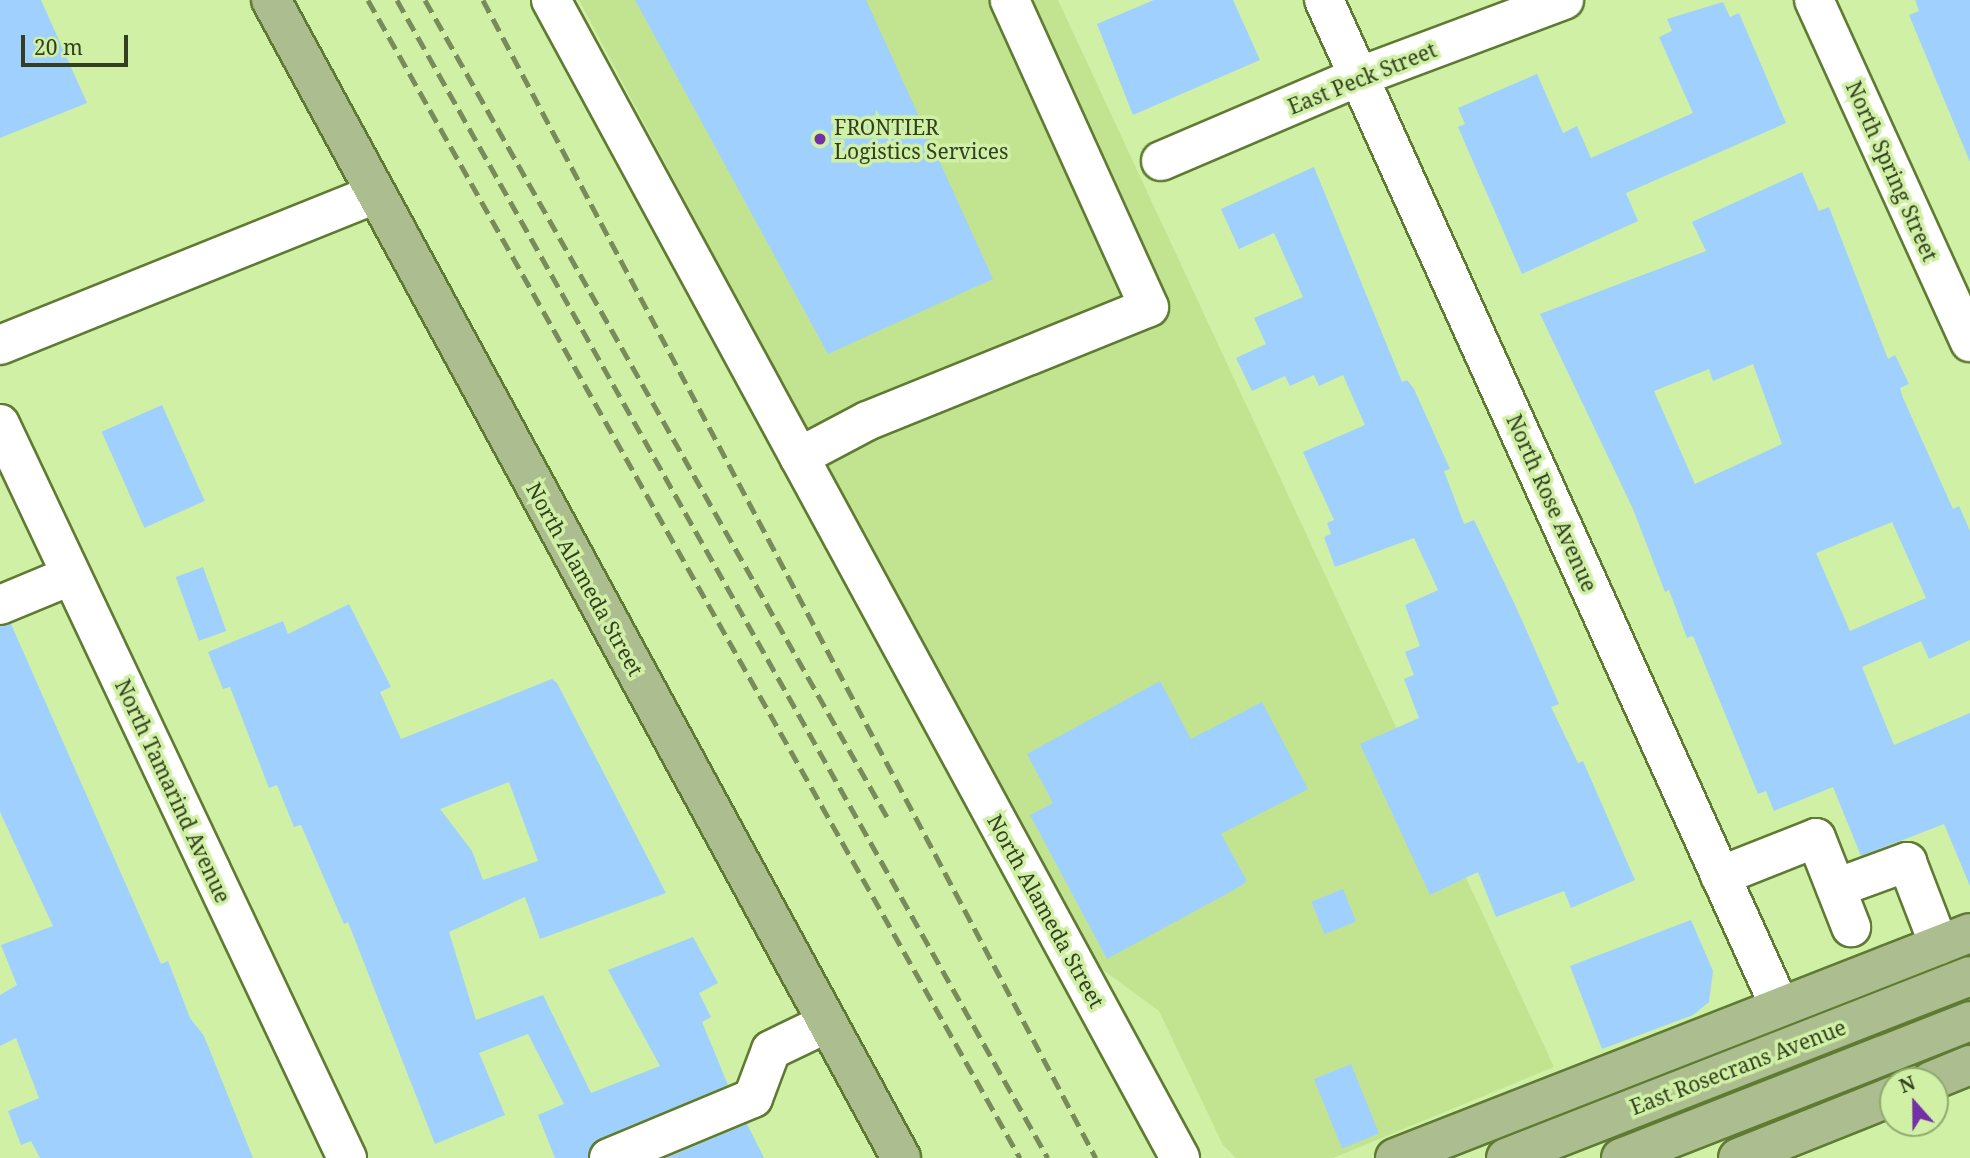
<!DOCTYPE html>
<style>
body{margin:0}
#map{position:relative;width:1970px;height:1158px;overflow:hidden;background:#d0f0a5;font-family:"Noto Serif",serif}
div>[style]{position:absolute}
.built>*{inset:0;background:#c2e491}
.building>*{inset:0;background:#9fd0fe;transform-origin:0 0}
.roads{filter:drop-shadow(2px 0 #5f7b33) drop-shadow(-2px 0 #5f7b33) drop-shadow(0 2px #5f7b33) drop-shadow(0 -2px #5f7b33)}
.minor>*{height:38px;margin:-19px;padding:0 19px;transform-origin:19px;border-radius:19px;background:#fff}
.major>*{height:38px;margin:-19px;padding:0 19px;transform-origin:19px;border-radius:19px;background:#acbe90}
.rail>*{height:5px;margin-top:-2.5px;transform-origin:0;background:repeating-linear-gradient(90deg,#788c5b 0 14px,transparent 0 21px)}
.dots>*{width:19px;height:19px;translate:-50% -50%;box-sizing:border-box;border:4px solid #d0f0a5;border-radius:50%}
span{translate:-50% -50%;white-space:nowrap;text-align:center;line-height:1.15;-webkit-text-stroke:7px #d0f0a5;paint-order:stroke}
.street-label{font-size:21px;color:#333f21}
.poi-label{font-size:21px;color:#333f21}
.left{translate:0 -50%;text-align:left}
.north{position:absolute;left:1879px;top:1067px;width:70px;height:70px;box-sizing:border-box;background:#d0f0a5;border:2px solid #91a970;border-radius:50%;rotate:339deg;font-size:19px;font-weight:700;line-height:28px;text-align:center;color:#333f21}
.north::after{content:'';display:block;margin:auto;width:24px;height:32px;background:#7431a5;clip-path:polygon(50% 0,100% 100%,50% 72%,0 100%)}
.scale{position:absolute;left:21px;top:35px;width:107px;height:32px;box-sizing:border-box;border:4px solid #333f21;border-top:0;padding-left:9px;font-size:21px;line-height:24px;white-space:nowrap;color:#333f21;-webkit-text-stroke:5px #d0f0a5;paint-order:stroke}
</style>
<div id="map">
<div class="built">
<i style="clip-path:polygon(579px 0,1058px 0,1554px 1067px,1333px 1158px,1236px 1158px,1223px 1145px,1159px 1011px,1084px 956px)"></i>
</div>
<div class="building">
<i style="clip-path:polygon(0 0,41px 0,87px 103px,0 138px)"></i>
<i style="clip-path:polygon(635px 0,866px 0,993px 279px,828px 354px)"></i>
<i style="clip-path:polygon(1154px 0,1233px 0,1260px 60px,1133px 115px,1097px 24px)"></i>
<i style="clip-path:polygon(1915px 0,1970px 0,1970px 162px,1909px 15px,1919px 11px)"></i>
<i style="clip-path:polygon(1723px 2px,1730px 17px,1739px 13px,1786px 123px,1626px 193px,1638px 221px,1522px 274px,1458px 127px,1465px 124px,1458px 108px,1537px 74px,1563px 133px,1577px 126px,1591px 158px,1693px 113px,1659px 37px,1672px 31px,1667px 19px)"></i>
<i style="clip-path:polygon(1314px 167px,1402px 382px,1407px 380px,1414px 389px,1450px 469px,1444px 471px,1464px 524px,1474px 520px,1516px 607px,1559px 704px,1551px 707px,1578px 763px,1583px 761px,1635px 880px,1571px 908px,1564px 891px,1496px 917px,1478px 872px,1430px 895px,1360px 744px,1419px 718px,1404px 679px,1414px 675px,1405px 652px,1420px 646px,1405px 605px,1438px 590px,1414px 538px,1335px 567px,1324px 537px,1331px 534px,1327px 523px,1334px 520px,1303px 452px,1365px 425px,1343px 375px,1319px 386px,1314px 375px,1290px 386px,1285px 376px,1252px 391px,1236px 358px,1266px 344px,1254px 318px,1303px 297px,1274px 233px,1239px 249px,1221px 209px)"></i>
<i style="clip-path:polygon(evenodd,1802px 172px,1819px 211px,1829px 207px,1888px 359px,1895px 355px,1909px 384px,1900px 388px,1903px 398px,1953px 509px,1959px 506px,1970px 531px,1970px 640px,1929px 659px,1921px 641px,1862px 667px,1894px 745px,1970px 713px,1970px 886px,1944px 824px,1861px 856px,1833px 787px,1774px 811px,1766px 791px,1758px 794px,1693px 636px,1687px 638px,1669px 590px,1665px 592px,1633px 509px,1540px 314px,1706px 251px,1692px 222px,1802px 172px,1753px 364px,1782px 444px,1695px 484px,1654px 391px,1709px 369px,1713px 381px,1753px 364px,1802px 172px,1892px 522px,1926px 598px,1850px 631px,1816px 553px,1892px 522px)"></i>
<i style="left:162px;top:405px;width:105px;height:66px;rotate:66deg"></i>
<i style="left:203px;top:567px;width:68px;height:29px;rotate:70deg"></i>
<i style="clip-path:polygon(evenodd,349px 604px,391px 687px,380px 692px,401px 739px,552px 679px,557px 683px,666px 893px,540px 939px,525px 897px,449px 932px,476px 1020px,543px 995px,591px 1093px,660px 1066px,608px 970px,693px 937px,718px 983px,699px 993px,711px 1017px,702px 1022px,728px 1085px,601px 1138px,588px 1158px,555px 1158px,538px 1115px,564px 1104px,528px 1034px,479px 1053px,505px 1115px,435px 1144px,348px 922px,344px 924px,301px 825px,294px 827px,277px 785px,269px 788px,230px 687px,223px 689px,208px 652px,283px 621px,288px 634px,349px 604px,509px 782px,538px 861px,483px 880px,472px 851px,440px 809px,509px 782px)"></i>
<i style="clip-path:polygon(11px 624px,161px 964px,168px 961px,190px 1018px,204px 1036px,253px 1158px,40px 1158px,31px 1141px,21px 1145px,8px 1111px,39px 1098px,16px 1038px,0 1046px,0 995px,17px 985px,1px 945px,53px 926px,0 812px,0 626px)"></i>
<i style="clip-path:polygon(1160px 681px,1191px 739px,1262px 702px,1308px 789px,1221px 834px,1247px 881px,1241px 886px,1107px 959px,1030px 815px,1053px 803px,1027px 754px)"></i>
<i style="left:1343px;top:889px;width:35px;height:34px;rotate:68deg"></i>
<i style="clip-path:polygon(1691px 920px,1713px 971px,1709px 1002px,1693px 1015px,1602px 1049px,1570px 966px)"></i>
<i style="left:1351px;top:1064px;width:75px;height:40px;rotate:68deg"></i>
<i style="clip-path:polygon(747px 1124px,764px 1158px,666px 1158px)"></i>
</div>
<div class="roads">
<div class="minor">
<i style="left:551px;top:0;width:1318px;rotate:61.49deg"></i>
<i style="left:1324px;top:0;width:1105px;rotate:65.64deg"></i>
<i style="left:1814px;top:0;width:376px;rotate:65.5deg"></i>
<i style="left:1161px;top:161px;width:214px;rotate:-23.1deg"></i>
<i style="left:1358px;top:77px;width:220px;rotate:-20.5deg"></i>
<i style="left:0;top:345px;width:404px;rotate:-21.9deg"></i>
<i style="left:0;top:424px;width:812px;rotate:64.7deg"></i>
<i style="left:799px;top:457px;width:77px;rotate:-27.9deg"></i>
<i style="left:867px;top:421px;width:304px;rotate:-22deg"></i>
<i style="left:1149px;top:307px;width:337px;rotate:-114.4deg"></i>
<i style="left:0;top:605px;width:76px;rotate:-22.5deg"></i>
<i style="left:1720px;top:876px;width:103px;rotate:-21.6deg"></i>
<i style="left:1816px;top:838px;width:96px;rotate:68.5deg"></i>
<i style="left:1836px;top:888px;width:76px;rotate:-20.1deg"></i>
<i style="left:1907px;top:862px;width:89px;rotate:68.9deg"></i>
<i style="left:609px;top:1158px;width:156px;rotate:-22.6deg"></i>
<i style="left:753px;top:1098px;width:51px;rotate:-69.4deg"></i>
<i style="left:771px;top:1050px;width:62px;rotate:-25.7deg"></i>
</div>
<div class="major">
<i style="left:271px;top:0;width:1318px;rotate:61.45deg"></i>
<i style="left:1931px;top:1081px;width:42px;rotate:-22.3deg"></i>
<i style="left:1395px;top:1158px;width:617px;rotate:-21.37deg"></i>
<i style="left:1506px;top:1158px;width:498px;rotate:-21.4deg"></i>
<i style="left:1621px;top:1158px;width:375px;rotate:-21.4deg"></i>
<i style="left:1738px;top:1158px;width:167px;rotate:-21.8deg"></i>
</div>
</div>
<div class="rail">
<i style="left:368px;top:0;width:1329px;rotate:60.62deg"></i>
<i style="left:397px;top:0;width:1328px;rotate:60.66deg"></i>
<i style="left:425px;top:0;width:939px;rotate:60.51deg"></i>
<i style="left:483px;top:0;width:1310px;rotate:62.11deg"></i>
</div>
<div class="dots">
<i style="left:820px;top:139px;background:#7431a5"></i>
</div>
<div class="street-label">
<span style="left:1362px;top:78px;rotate:-22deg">East Peck Street</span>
<span style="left:1892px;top:171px;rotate:66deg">North Spring Street</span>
<span style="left:1552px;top:503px;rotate:66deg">North Rose Avenue</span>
<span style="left:585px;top:579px;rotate:61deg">North Alameda Street</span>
<span style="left:173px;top:791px;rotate:65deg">North Tamarind Avenue</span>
<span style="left:1046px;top:911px;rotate:61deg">North Alameda Street</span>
<span style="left:1738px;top:1067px;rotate:-21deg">East Rosecrans Avenue</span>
</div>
<div class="poi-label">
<span class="left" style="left:834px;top:139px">FRONTIER<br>Logistics Services</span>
</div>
<div class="north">N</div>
<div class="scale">20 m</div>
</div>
